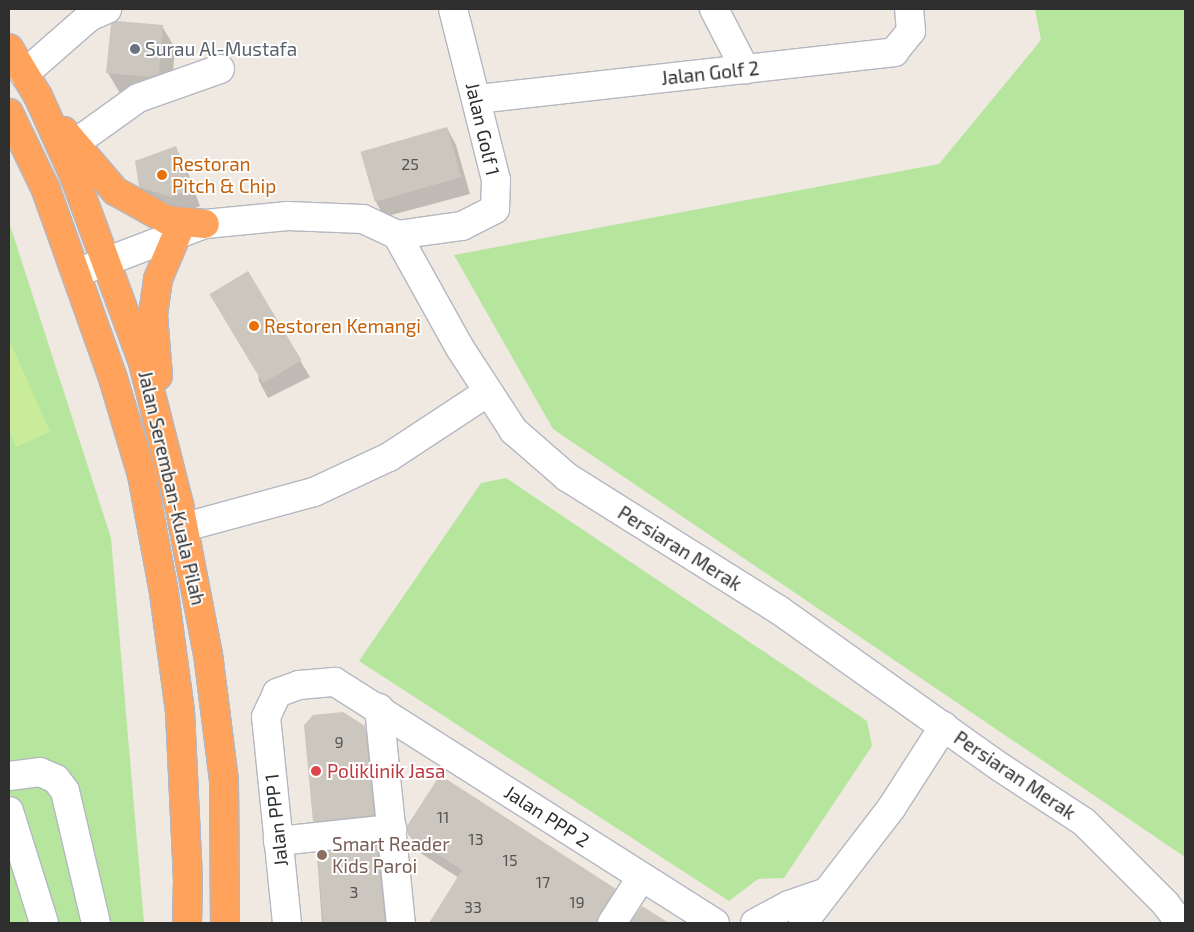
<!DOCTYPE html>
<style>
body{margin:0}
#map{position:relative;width:1194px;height:932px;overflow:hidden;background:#efe9e1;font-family:"Exo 2",sans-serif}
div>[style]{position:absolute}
.green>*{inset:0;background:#b6e59e}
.pitch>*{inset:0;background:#c9ec9a}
.shadow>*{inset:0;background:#0003}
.building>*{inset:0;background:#cbc7bf;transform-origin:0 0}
.roads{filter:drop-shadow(1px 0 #b4b7c1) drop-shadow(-1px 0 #b4b7c1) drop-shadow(0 1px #b4b7c1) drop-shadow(0 -1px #b4b7c1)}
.minor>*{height:28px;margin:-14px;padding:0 14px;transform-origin:14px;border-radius:14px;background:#fff}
.highway>*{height:28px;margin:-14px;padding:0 14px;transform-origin:14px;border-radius:14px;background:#ffa35c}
.dots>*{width:14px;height:14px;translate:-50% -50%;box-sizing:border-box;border:2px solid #fff;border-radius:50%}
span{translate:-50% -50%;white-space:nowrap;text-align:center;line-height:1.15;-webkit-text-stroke:4px #fff;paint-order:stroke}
.number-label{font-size:16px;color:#555452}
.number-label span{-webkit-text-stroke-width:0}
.worship-label{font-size:19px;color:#5b616d}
.left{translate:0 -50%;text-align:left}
.street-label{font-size:19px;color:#2e2e2e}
.food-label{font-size:19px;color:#c56008}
.health-label{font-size:19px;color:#be3a42}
.education-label{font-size:19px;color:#785e54}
.frame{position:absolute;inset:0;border:10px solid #2e2e2e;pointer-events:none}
</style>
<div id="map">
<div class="green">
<i style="clip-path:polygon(1035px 9px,1185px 9px,1185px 857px,553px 429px,454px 255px,939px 164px,1041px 40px)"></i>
<i style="clip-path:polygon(9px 222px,111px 538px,144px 923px,9px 923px)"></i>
<i style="clip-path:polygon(506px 478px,867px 721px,872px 746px,784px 878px,758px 879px,729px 901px,359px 661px,481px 483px)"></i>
</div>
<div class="pitch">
<i style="clip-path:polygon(9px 339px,50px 432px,16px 447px,9px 430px)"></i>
</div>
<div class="shadow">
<i style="clip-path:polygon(162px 26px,175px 48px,171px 96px,121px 95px,108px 73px)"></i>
<i style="clip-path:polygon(447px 128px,456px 145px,470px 194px,384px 217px,375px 200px)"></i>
<i style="clip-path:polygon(176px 148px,185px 165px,200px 206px,181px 214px,150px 203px,140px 186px)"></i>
<i style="clip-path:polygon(248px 273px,310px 377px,268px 398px,259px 381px)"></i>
<i style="clip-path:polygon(364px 727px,374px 744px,383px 832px,324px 838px,314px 821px)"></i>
<i style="clip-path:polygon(409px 834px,615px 890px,624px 906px,615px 923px,430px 923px,459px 878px,419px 852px)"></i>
<i style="clip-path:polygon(377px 848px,386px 864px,393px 923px,322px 923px,317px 854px)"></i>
</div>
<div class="building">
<i style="clip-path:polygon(117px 21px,163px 25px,159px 74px,150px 77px,106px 73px,111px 24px)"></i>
<i style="left:447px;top:127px;width:52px;height:90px;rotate:74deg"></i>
<i style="clip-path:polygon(176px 146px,191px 189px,171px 197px,139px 187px,135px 161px)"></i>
<i style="left:248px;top:271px;width:104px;height:45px;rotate:59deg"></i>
<i style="clip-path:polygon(343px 712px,365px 726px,374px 815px,313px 822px,304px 725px,313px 715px)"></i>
<i style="clip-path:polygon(440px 775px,616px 889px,597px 923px,429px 923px,462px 870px,408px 835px,407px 826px)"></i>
<i style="left:377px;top:846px;width:77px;height:61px;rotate:84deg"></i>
<i style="clip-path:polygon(642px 906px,669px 923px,630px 923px)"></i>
</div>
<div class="roads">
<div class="minor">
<i style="left:714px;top:9px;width:68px;rotate:62.7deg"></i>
<i style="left:24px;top:74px;width:86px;rotate:-41.2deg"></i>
<i style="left:89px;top:17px;width:20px;rotate:-24deg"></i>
<i style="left:477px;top:99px;width:420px;rotate:-6.4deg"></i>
<i style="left:894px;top:52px;width:27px;rotate:-51deg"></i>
<i style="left:911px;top:31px;width:22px;rotate:-95deg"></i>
<i style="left:74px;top:144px;width:79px;rotate:-35.7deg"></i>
<i style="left:138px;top:98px;width:87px;rotate:-19.5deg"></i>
<i style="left:397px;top:235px;width:66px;rotate:-7.9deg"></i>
<i style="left:462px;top:226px;width:37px;rotate:-27deg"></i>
<i style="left:495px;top:209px;width:29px;rotate:-88deg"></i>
<i style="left:496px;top:180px;width:176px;rotate:-104.1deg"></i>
<i style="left:76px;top:273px;width:138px;rotate:-20.8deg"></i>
<i style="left:205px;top:224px;width:83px;rotate:-5.5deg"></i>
<i style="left:288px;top:216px;width:75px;rotate:2.3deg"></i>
<i style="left:363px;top:219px;width:38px;rotate:25deg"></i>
<i style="left:397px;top:235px;width:129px;rotate:60.9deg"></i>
<i style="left:460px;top:348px;width:99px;rotate:57deg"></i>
<i style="left:514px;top:431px;width:70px;rotate:41deg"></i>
<i style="left:567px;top:477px;width:250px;rotate:32.1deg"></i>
<i style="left:779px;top:610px;width:271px;rotate:35.4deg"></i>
<i style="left:1000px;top:767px;width:100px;rotate:33.2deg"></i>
<i style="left:1084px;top:822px;width:115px;rotate:45deg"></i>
<i style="left:1165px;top:903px;width:25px;rotate:53deg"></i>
<i style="left:185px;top:527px;width:134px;rotate:-15.2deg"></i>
<i style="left:314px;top:492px;width:83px;rotate:-25deg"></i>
<i style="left:389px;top:457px;width:118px;rotate:-33.3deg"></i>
<i style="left:379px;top:708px;width:216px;rotate:84.2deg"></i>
<i style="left:9px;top:776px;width:31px;rotate:-7deg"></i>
<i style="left:40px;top:772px;width:17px;rotate:24deg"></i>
<i style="left:56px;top:779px;width:15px;rotate:53deg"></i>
<i style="left:65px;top:791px;width:136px;rotate:76.8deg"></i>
<i style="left:9px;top:811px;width:117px;rotate:72.6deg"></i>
<i style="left:278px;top:841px;width:115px;rotate:-6deg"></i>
<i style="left:287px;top:923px;width:207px;rotate:-95.8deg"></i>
<i style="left:266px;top:717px;width:26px;rotate:-65deg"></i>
<i style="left:277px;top:693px;width:23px;rotate:-20deg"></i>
<i style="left:299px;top:685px;width:36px;rotate:-5deg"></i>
<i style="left:335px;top:682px;width:450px;rotate:32.4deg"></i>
<i style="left:612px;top:923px;width:54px;rotate:-57.2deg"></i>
<i style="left:755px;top:923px;width:38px;rotate:-28deg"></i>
<i style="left:789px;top:905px;width:39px;rotate:-19deg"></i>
<i style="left:803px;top:923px;width:146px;rotate:-52.5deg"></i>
<i style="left:892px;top:807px;width:96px;rotate:-57.3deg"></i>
</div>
<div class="highway">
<i style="left:9px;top:48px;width:56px;rotate:58.9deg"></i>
<i style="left:38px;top:96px;width:90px;rotate:65.7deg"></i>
<i style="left:75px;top:178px;width:197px;rotate:69.8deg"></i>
<i style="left:143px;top:363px;width:146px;rotate:75.7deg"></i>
<i style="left:179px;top:504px;width:153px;rotate:79.1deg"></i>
<i style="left:208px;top:654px;width:127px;rotate:82.8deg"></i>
<i style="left:224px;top:780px;width:143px;rotate:89.6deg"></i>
<i style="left:9px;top:113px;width:85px;rotate:64.3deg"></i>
<i style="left:46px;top:190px;width:196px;rotate:70.4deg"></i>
<i style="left:112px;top:375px;width:104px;rotate:73.3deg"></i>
<i style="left:142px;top:475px;width:120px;rotate:79.4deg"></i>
<i style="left:164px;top:593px;width:119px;rotate:82.3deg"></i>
<i style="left:180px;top:711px;width:169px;rotate:87.3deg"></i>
<i style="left:188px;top:880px;width:43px;rotate:91.3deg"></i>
<i style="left:64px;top:131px;width:79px;rotate:49.6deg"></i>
<i style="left:115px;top:191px;width:60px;rotate:29.1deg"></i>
<i style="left:167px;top:220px;width:38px;rotate:6deg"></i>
<i style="left:158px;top:376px;width:61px;rotate:-94.7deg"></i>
<i style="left:153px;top:315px;width:36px;rotate:-82deg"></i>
<i style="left:158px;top:279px;width:51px;rotate:-66.9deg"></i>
</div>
</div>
<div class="dots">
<i style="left:135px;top:49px;background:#6b7280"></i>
<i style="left:162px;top:175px;background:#e8710a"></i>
<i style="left:254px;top:326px;background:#e8710a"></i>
<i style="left:316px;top:771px;background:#e0444e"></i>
<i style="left:322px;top:855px;background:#8d6e63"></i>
</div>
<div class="number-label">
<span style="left:410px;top:164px">25</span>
<span style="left:339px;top:742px">9</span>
<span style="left:443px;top:817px">11</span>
<span style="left:476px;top:839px">13</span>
<span style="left:510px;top:860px">15</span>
<span style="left:543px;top:882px">17</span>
<span style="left:354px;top:892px">3</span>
<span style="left:577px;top:902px">19</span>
<span style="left:473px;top:907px">33</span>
</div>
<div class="worship-label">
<span class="left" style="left:145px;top:49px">Surau Al-Mustafa</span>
</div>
<div class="street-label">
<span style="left:710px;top:73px;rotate:-6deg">Jalan Golf 2</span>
<span style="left:483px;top:129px;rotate:77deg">Jalan Golf 1</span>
<span style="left:172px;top:488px;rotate:77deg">Jalan Seremban-Kuala Pilah</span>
<span style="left:680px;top:548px;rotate:32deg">Persiaran Merak</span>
<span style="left:1015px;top:775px;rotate:34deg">Persiaran Merak</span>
<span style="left:547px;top:816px;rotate:33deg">Jalan PPP 2</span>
<span style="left:276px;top:820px;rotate:-96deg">Jalan PPP 1</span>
</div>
<div class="food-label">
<span class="left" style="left:172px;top:175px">Restoran<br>Pitch &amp; Chip</span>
<span class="left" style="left:264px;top:326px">Restoren Kemangi</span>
</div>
<div class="health-label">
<span class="left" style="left:327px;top:771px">Poliklinik Jasa</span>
</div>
<div class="education-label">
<span class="left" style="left:332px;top:855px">Smart Reader<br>Kids Paroi</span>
</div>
<div class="frame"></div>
</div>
